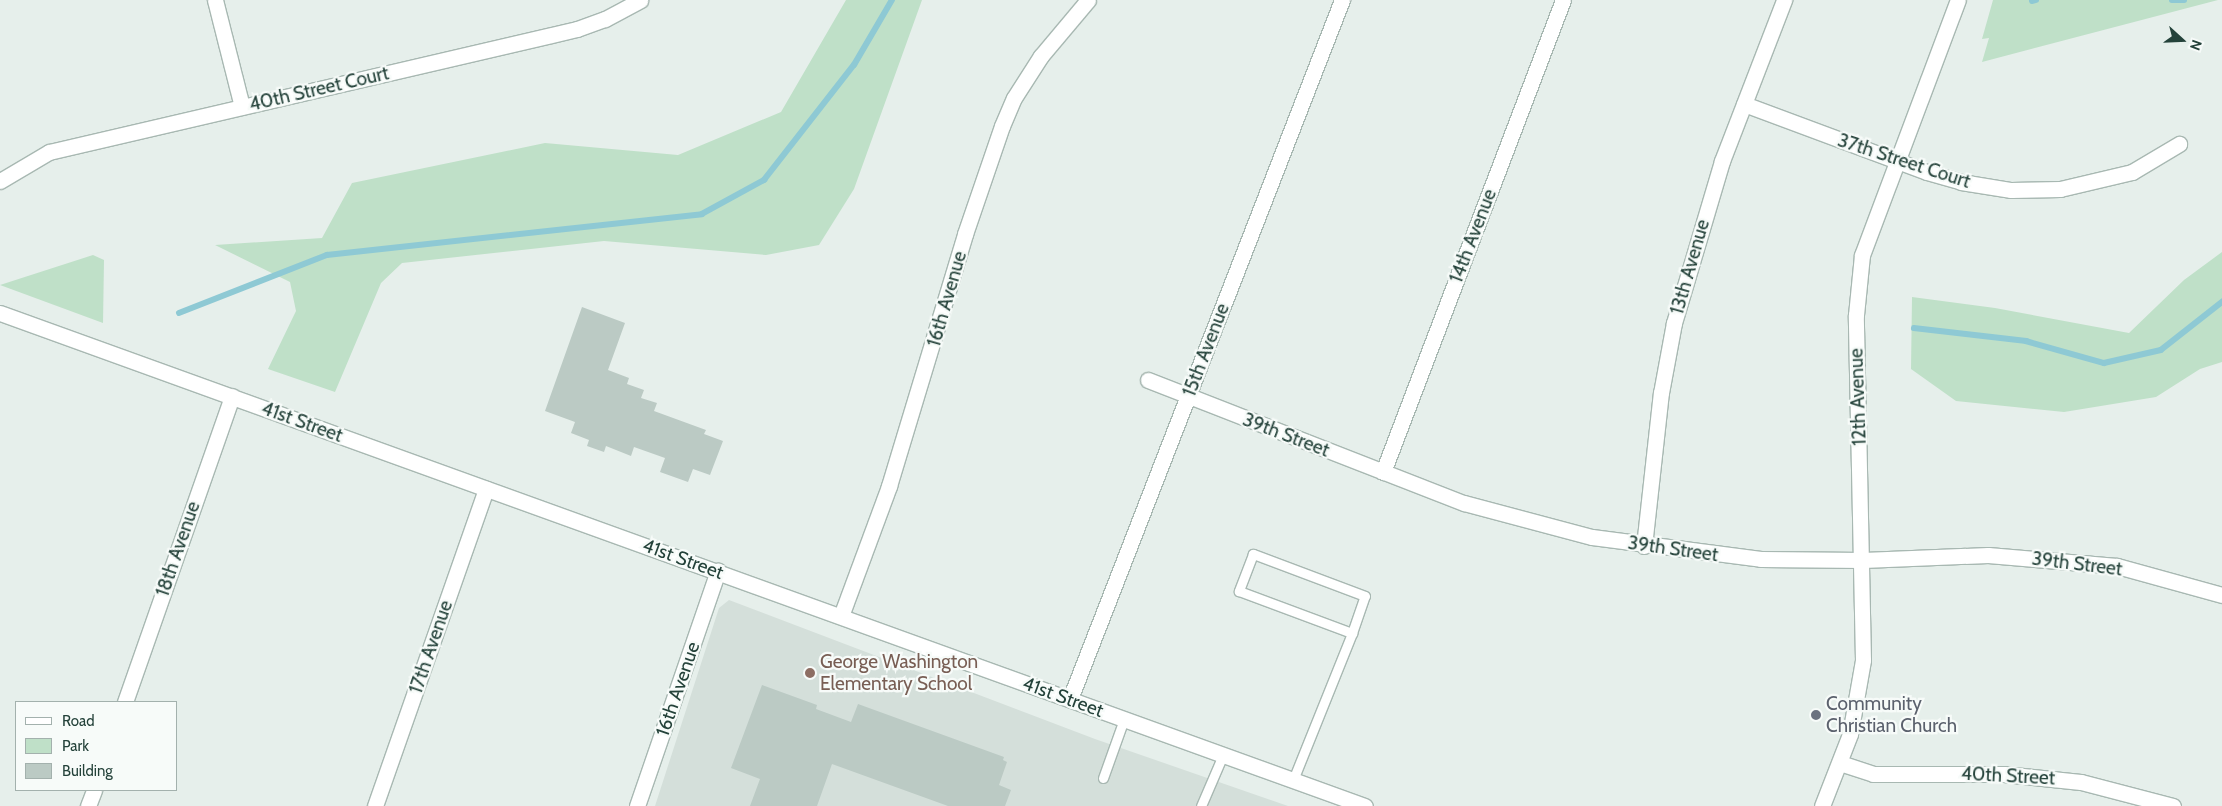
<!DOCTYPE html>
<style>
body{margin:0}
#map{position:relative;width:2222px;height:806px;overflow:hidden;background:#e6efeb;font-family:Cabin,sans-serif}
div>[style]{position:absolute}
.built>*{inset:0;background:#d4dfda}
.green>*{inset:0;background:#bfe0c8}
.stream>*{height:5.5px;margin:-2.75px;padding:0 2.75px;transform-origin:2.75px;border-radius:2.75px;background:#8ec9d4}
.building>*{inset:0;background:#bbcac4}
.roads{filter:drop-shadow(1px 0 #a8b8b2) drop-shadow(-1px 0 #a8b8b2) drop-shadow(0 1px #a8b8b2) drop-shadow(0 -1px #a8b8b2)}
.lane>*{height:9px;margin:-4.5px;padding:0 4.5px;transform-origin:4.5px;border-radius:4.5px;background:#fff}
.street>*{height:15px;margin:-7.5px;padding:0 7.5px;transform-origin:7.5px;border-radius:7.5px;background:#fff}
.secondary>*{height:15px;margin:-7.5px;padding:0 7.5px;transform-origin:7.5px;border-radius:7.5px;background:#fff}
.dots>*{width:14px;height:14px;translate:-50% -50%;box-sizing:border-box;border:2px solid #f7fbf9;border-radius:50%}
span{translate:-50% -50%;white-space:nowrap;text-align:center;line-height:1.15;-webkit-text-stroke:4.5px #f7fbf9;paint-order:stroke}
.street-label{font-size:19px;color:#24423a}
.education-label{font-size:19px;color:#785e54}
.left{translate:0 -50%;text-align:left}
.worship-label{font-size:19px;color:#5b616d}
.legend{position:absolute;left:15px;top:701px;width:162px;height:90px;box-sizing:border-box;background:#f7fbf9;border:1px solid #a3b1ad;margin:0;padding:6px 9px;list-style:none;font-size:15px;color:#24423a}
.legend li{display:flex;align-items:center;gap:10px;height:25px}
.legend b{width:25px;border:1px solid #a3b1ad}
.north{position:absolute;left:2157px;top:15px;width:50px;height:50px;-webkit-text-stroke:4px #f7fbf9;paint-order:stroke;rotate:110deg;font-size:14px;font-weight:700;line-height:20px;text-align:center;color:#24423a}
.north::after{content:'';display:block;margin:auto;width:18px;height:22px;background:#24423a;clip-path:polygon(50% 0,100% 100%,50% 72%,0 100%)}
</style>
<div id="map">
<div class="built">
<i style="clip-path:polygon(729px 600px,1095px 739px,1288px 806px,655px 806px,719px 608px)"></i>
</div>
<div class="green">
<i style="clip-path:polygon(846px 0,922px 0,854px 189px,819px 245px,766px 255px,604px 241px,402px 263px,381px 283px,335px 392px,268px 369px,296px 311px,290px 282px,215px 245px,322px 238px,352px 183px,545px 143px,678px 155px,781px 112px)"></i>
<i style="clip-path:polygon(1993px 0,2218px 0,1982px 62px,1989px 38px,1982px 39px)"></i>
<i style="clip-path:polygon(2222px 252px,2222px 362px,2200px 369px,2156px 397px,2064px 412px,1956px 401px,1911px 369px,1912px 297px,1995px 308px,2129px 333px,2184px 280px)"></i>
<i style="clip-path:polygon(93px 255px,104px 260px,103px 323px,0 285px)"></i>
</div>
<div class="stream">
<i style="left:2172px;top:0;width:12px"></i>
<i style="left:2032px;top:1px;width:4px;rotate:-14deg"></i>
<i style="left:179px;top:313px;width:159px;rotate:-21.4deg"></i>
<i style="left:327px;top:255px;width:377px;rotate:-6.2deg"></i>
<i style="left:702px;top:214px;width:71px;rotate:-28.7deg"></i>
<i style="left:764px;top:180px;width:146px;rotate:-52deg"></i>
<i style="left:854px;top:65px;width:75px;rotate:-59.7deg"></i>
<i style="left:1914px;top:328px;width:113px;rotate:6.6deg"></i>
<i style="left:2026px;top:341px;width:81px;rotate:15.8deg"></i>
<i style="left:2104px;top:363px;width:58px;rotate:-12.8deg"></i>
<i style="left:2161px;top:350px;width:78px;rotate:-38.2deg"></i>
</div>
<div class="building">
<i style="clip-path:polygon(582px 307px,625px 323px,608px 370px,629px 378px,627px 384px,644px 390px,641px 398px,657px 403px,654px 411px,706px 430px,704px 434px,723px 441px,710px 475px,693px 469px,688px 482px,660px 472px,665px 458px,634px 447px,631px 456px,606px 446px,604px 452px,587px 446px,589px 440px,571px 433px,575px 422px,545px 411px)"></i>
<i style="clip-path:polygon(762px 685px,817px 705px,816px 709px,851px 722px,858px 704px,1004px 757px,1003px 760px,1007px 762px,999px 785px,1011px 790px,1005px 806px,948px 806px,832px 764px,817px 806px,750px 806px,760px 779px,731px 768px)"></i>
</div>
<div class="roads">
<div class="lane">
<i style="left:1103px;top:778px;width:63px;rotate:-70.4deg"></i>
<i style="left:1293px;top:780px;width:158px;rotate:-68.1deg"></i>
<i style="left:1352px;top:633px;width:39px;rotate:-71deg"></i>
<i style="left:1365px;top:596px;width:120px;rotate:-159.4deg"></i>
<i style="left:1253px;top:554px;width:40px;rotate:111deg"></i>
<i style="left:1239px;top:591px;width:121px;rotate:20.4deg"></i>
<i style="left:1201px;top:806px;width:56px;rotate:-66.7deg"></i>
</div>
<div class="street">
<i style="left:215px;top:0;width:110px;rotate:75.8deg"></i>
<i style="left:1744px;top:104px;width:195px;rotate:20.4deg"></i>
<i style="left:1927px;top:172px;width:35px;rotate:16deg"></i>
<i style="left:1961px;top:182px;width:51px;rotate:9.1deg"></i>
<i style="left:2011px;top:190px;width:49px;rotate:-1.2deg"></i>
<i style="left:2060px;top:189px;width:74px;rotate:-13.3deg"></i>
<i style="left:2132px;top:172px;width:55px;rotate:-30.8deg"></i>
<i style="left:0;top:181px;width:57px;rotate:-30.6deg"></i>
<i style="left:49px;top:152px;width:542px;rotate:-13.11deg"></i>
<i style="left:577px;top:29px;width:30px;rotate:-20deg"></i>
<i style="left:605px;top:19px;width:40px;rotate:-28deg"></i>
<i style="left:1148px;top:380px;width:339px;rotate:21.3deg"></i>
<i style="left:1464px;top:503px;width:132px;rotate:14.9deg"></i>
<i style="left:1592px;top:537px;width:170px;rotate:7.4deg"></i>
<i style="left:1761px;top:559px;width:102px;rotate:0.6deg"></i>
<i style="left:1863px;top:560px;width:125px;rotate:-2.3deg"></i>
<i style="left:1988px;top:555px;width:94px;rotate:4.9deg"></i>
<i style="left:2082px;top:563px;width:35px;rotate:5deg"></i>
<i style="left:2117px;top:566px;width:109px;rotate:15.4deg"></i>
<i style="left:1383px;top:472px;width:505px;rotate:-69.13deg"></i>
<i style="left:1644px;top:546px;width:154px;rotate:-83.7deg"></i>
<i style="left:1661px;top:393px;width:71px;rotate:-79.5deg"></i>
<i style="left:1674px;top:323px;width:169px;rotate:-73.5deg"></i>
<i style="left:1722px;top:161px;width:173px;rotate:-68.9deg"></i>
<i style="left:841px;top:616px;width:139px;rotate:-69.7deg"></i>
<i style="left:889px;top:486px;width:263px;rotate:-73.2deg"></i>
<i style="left:965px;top:234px;width:114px;rotate:-71.1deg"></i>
<i style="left:1002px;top:126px;width:30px;rotate:-67deg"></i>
<i style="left:1014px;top:98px;width:50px;rotate:-57.3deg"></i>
<i style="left:1041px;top:56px;width:73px;rotate:-50deg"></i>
<i style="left:1070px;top:699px;width:750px;rotate:-68.74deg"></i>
<i style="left:125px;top:702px;width:324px;rotate:-70.7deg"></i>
<i style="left:1840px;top:763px;width:35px;rotate:18deg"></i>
<i style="left:1873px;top:774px;width:131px"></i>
<i style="left:2004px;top:774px;width:77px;rotate:5.9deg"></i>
<i style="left:2081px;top:782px;width:95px;rotate:14.6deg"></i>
<i style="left:88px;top:806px;width:17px;rotate:-69deg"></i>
<i style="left:375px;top:806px;width:336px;rotate:-70.7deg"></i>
<i style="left:637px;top:806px;width:249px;rotate:-71deg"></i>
</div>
<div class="secondary">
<i style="left:0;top:313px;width:1451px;rotate:19.86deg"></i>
<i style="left:1822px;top:806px;width:77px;rotate:-68.7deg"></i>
<i style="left:1850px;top:734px;width:75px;rotate:-80deg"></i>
<i style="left:1863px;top:660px;width:345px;rotate:-91.2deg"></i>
<i style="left:1856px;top:315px;width:60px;rotate:-84.3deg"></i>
<i style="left:1862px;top:255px;width:272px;rotate:-69.4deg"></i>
</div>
</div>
<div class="dots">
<i style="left:810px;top:673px;background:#8d6e63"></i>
<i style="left:1816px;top:715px;background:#6b7280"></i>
</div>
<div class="street-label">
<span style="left:319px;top:89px;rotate:-13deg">40th Street Court</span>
<span style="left:1904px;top:161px;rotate:18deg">37th Street Court</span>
<span style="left:1473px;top:236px;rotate:-69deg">14th Avenue</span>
<span style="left:1690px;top:267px;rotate:-74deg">13th Avenue</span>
<span style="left:947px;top:299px;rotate:-74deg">16th Avenue</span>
<span style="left:1206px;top:350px;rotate:-69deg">15th Avenue</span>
<span style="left:1858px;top:397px;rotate:-92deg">12th Avenue</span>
<span style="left:302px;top:422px;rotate:20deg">41st Street</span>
<span style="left:1286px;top:435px;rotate:21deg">39th Street</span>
<span style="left:178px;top:549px;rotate:-71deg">18th Avenue</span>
<span style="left:1673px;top:549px;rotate:8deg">39th Street</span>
<span style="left:683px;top:559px;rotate:20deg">41st Street</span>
<span style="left:2077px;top:564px;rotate:7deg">39th Street</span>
<span style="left:431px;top:647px;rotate:-71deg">17th Avenue</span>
<span style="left:678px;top:689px;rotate:-71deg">16th Avenue</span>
<span style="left:1063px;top:697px;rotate:20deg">41st Street</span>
<span style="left:2008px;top:776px;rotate:3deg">40th Street</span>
</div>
<div class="education-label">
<span class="left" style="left:820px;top:673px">George Washington<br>Elementary School</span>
</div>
<div class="worship-label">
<span class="left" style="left:1826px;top:715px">Community<br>Christian Church</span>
</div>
<ul class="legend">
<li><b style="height:6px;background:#fff"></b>Road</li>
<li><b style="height:14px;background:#bfe0c8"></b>Park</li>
<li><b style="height:14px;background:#bbcac4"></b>Building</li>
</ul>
<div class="north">N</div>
</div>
